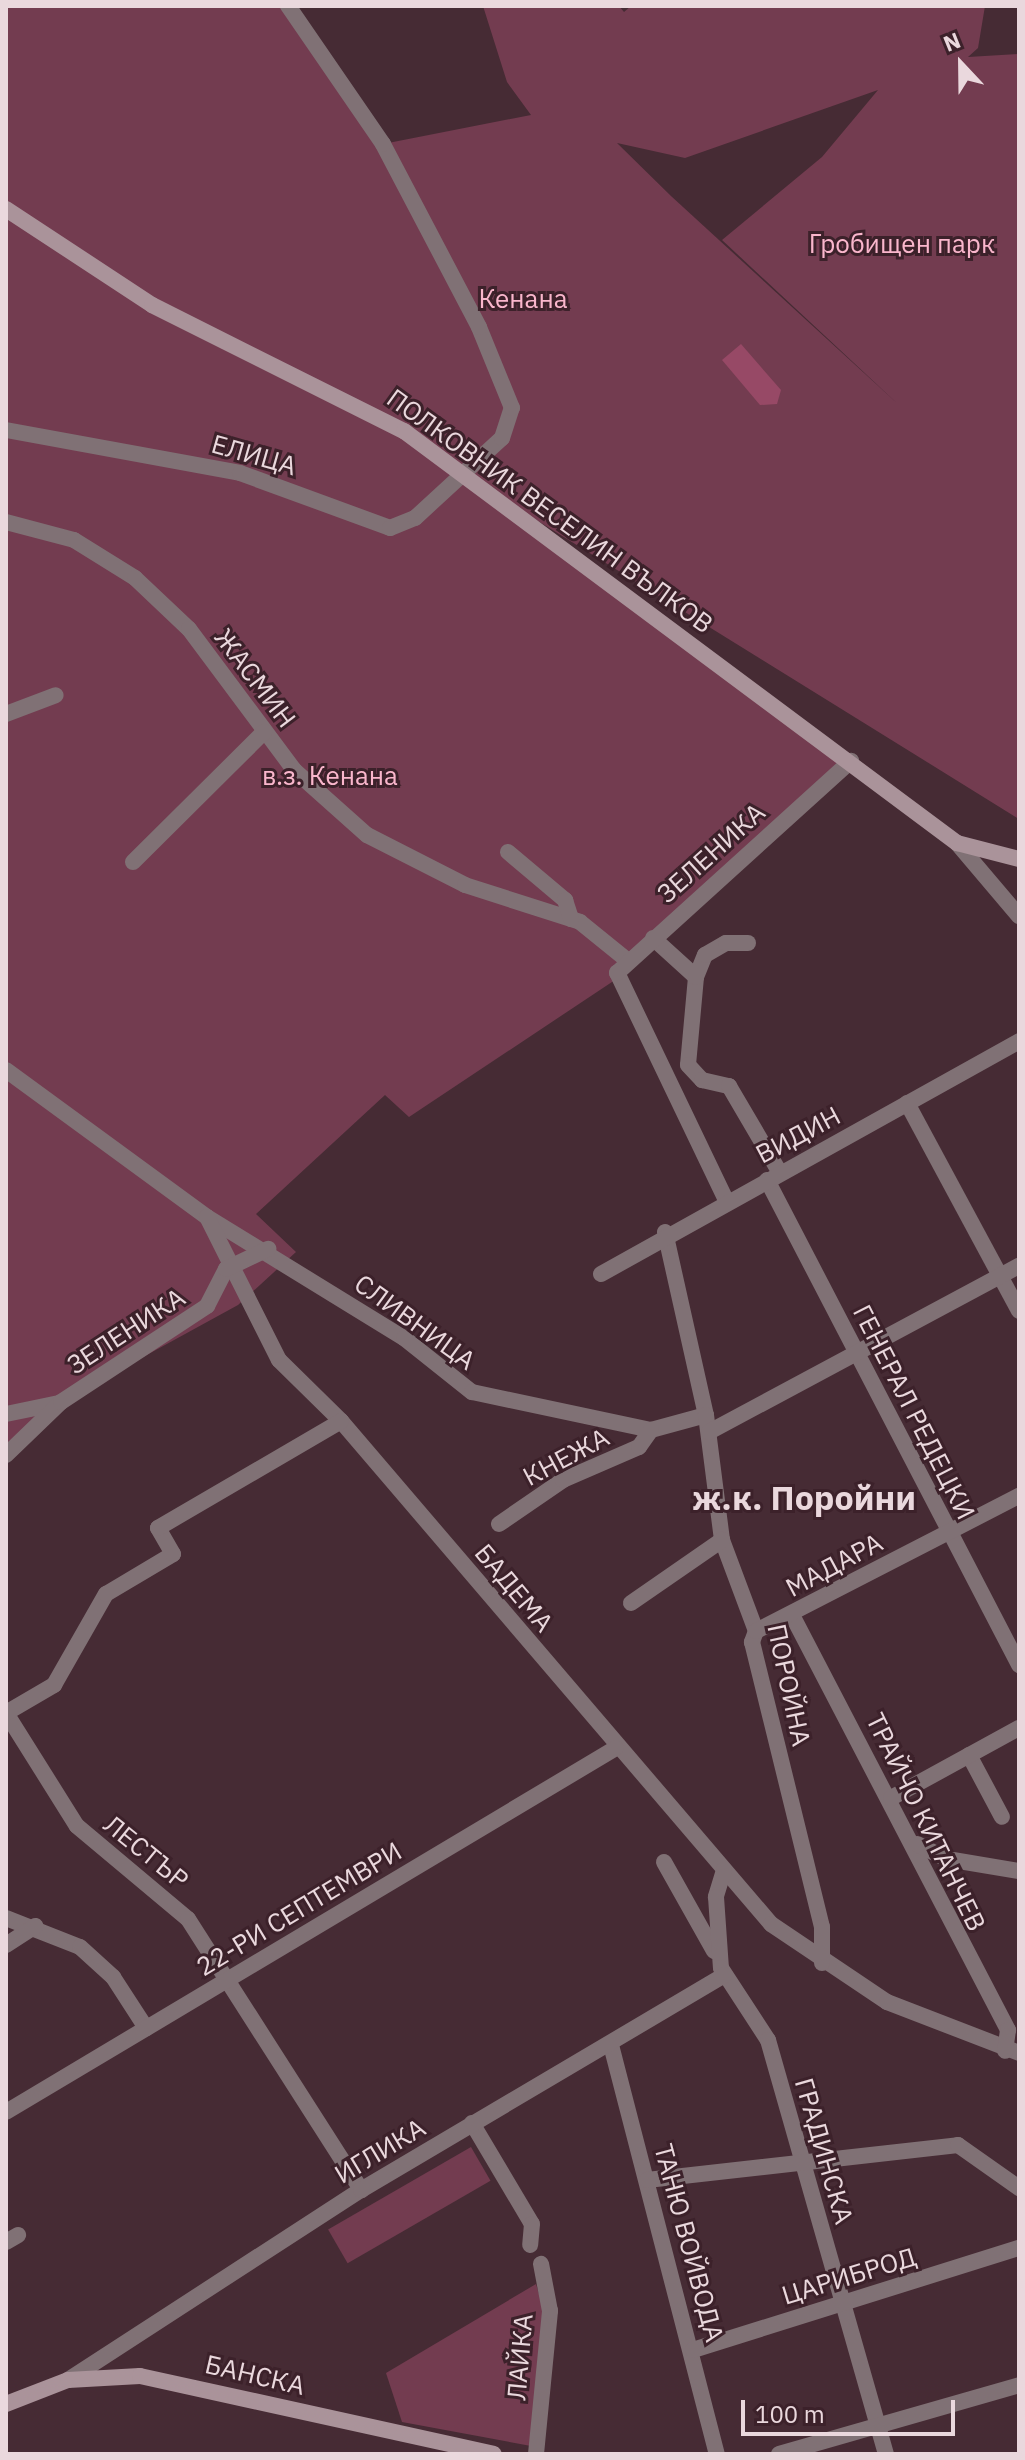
<!DOCTYPE html>
<meta charset="utf-8">
<style>
body{margin:0}
#map{position:relative;width:1025px;height:2460px;overflow:hidden;background:#462b34;font-family:"IBM Plex Sans",sans-serif}
div>[style]{position:absolute}
.green>*{inset:0;background:#733c50;transform-origin:0 0}
.water>*{inset:0;background:#974966}
.street>*{height:16px;margin:-8px;padding:0 8px;transform-origin:8px;border-radius:8px;background:#807175}
.secondary>*{height:16px;margin:-8px;padding:0 8px;transform-origin:8px;border-radius:8px;background:#aa939a}
span{translate:-50% -50%;white-space:nowrap;text-align:center;line-height:1.15;-webkit-text-stroke:6px #3c212a;paint-order:stroke}
.park-label{font-size:26px;color:#fab6cc}
.street-label{font-size:26px;color:#ead8dd}
.district-label{font-size:34px;color:#ead8dd;font-weight:700}
.frame{position:absolute;inset:0;border:8px solid #ead8dd;pointer-events:none}
.north{position:absolute;left:921px;top:24px;width:80px;height:80px;-webkit-text-stroke:6px #3c212a;paint-order:stroke;rotate:338deg;font-size:22px;font-weight:700;line-height:32px;text-align:center;color:#ead8dd}
.north::after{content:'';display:block;margin:auto;width:28px;height:36px;background:#ead8dd;clip-path:polygon(50% 0,100% 100%,50% 72%,0 100%)}
.scale{position:absolute;left:741px;top:2400px;width:214px;height:36px;box-sizing:border-box;border:4px solid #ead8dd;border-top:0;padding-left:10px;font-size:24px;line-height:28px;white-space:nowrap;color:#ead8dd;-webkit-text-stroke:6px #3c212a;paint-order:stroke}
</style>
<div id="map">
<div class="green">
<i style="clip-path:polygon(evenodd,6px 6px,282px 6px,383px 144px,531px 115px,507px 82px,483px 6px,619px 6px,624px 12px,631px 6px,985px 6px,978px 48px,968px 57px,1019px 54px,1019px 819px,475px 482px,851px 761px,615px 980px,409px 1117px,385px 1095px,256px 1214px,296px 1252px,238px 1305px,61px 1402px,6px 1455px,6px 6px,878px 90px,822px 157px,722px 240px,899px 405px,671px 196px,617px 143px,685px 158px,878px 90px)"></i>
<i style="left:471px;top:2147px;width:39px;height:165px;rotate:60deg"></i>
<i style="clip-path:polygon(536px 2284px,543px 2307px,531px 2446px,402px 2422px,386px 2373px)"></i>
</div>
<div class="water">
<i style="clip-path:polygon(741px 344px,781px 390px,777px 404px,760px 405px,722px 360px)"></i>
</div>
<div class="street">
<i style="left:6px;top:430px;width:238px;rotate:10.4deg"></i>
<i style="left:240px;top:473px;width:160px;rotate:20.1deg"></i>
<i style="left:390px;top:528px;width:27px;rotate:-22deg"></i>
<i style="left:415px;top:518px;width:118px;rotate:-42.6deg"></i>
<i style="left:502px;top:438px;width:32px;rotate:-72deg"></i>
<i style="left:512px;top:408px;width:87px;rotate:-112.2deg"></i>
<i style="left:479px;top:327px;width:207px;rotate:-117.7deg"></i>
<i style="left:383px;top:144px;width:168px;rotate:-124.5deg"></i>
<i style="left:6px;top:522px;width:70px;rotate:14.8deg"></i>
<i style="left:74px;top:540px;width:72px;rotate:31.9deg"></i>
<i style="left:135px;top:578px;width:74px;rotate:43.4deg"></i>
<i style="left:189px;top:629px;width:176px;rotate:53.3deg"></i>
<i style="left:294px;top:770px;width:98px;rotate:41.7deg"></i>
<i style="left:367px;top:835px;width:110px;rotate:27deg"></i>
<i style="left:465px;top:885px;width:121px;rotate:17.8deg"></i>
<i style="left:580px;top:922px;width:60px;rotate:39deg"></i>
<i style="left:6px;top:714px;width:53px;rotate:-20.8deg"></i>
<i style="left:957px;top:843px;width:96px;rotate:49.7deg"></i>
<i style="left:508px;top:852px;width:75px;rotate:40.1deg"></i>
<i style="left:565px;top:900px;width:20px;rotate:72deg"></i>
<i style="left:133px;top:862px;width:185px;rotate:-44.8deg"></i>
<i style="left:653px;top:938px;width:58px;rotate:42.2deg"></i>
<i style="left:696px;top:977px;width:88px;rotate:95.2deg"></i>
<i style="left:688px;top:1065px;width:21px;rotate:47deg"></i>
<i style="left:702px;top:1080px;width:28px;rotate:13deg"></i>
<i style="left:729px;top:1086px;width:101px;rotate:59.6deg"></i>
<i style="left:696px;top:977px;width:24px;rotate:-68deg"></i>
<i style="left:705px;top:955px;width:24px;rotate:-30deg"></i>
<i style="left:726px;top:943px;width:22px"></i>
<i style="left:6px;top:1070px;width:249px;rotate:36.2deg"></i>
<i style="left:207px;top:1217px;width:231px;rotate:31.6deg"></i>
<i style="left:404px;top:1338px;width:87px;rotate:38.5deg"></i>
<i style="left:472px;top:1392px;width:183px;rotate:12deg"></i>
<i style="left:651px;top:1430px;width:57px;rotate:-15.3deg"></i>
<i style="left:907px;top:1103px;width:236px;rotate:61.7deg"></i>
<i style="left:767px;top:1180px;width:547px;rotate:62.54deg"></i>
<i style="left:725px;top:1198px;width:250px;rotate:-115.6deg"></i>
<i style="left:617px;top:973px;width:316px;rotate:-42.2deg"></i>
<i style="left:207px;top:1217px;width:160px;rotate:63.3deg"></i>
<i style="left:279px;top:1360px;width:87px;rotate:44.5deg"></i>
<i style="left:341px;top:1421px;width:662px;rotate:49.47deg"></i>
<i style="left:771px;top:1924px;width:140px;rotate:33.9deg"></i>
<i style="left:887px;top:2002px;width:142px;rotate:21.1deg"></i>
<i style="left:665px;top:1232px;width:188px;rotate:77.4deg"></i>
<i style="left:706px;top:1415px;width:126px;rotate:82.7deg"></i>
<i style="left:722px;top:1540px;width:97px;rotate:69.5deg"></i>
<i style="left:756px;top:1631px;width:12px;rotate:110deg"></i>
<i style="left:752px;top:1642px;width:293px;rotate:76.2deg"></i>
<i style="left:822px;top:1927px;width:36px;rotate:90deg"></i>
<i style="left:601px;top:1274px;width:479px;rotate:-29.1deg"></i>
<i style="left:6px;top:1414px;width:54px;rotate:-11.7deg"></i>
<i style="left:709px;top:1432px;width:352px;rotate:-28.2deg"></i>
<i style="left:6px;top:1455px;width:76px;rotate:-43.9deg"></i>
<i style="left:61px;top:1402px;width:175px;rotate:-33.3deg"></i>
<i style="left:207px;top:1306px;width:42px;rotate:-62.8deg"></i>
<i style="left:226px;top:1269px;width:47px;rotate:-25.5deg"></i>
<i style="left:499px;top:1524px;width:78px;rotate:-34.5deg"></i>
<i style="left:563px;top:1480px;width:83px;rotate:-23.5deg"></i>
<i style="left:639px;top:1447px;width:21px;rotate:-55deg"></i>
<i style="left:631px;top:1603px;width:111px;rotate:-34.7deg"></i>
<i style="left:792px;top:1615px;width:468px;rotate:62.5deg"></i>
<i style="left:1008px;top:2030px;width:21px;rotate:98deg"></i>
<i style="left:756px;top:1631px;width:296px;rotate:-27.2deg"></i>
<i style="left:6px;top:1713px;width:133px;rotate:57.9deg"></i>
<i style="left:77px;top:1826px;width:145px;rotate:40deg"></i>
<i style="left:188px;top:1919px;width:322px;rotate:57.4deg"></i>
<i style="left:6px;top:1713px;width:56px;rotate:-30.3deg"></i>
<i style="left:54px;top:1685px;width:105px;rotate:-60.3deg"></i>
<i style="left:106px;top:1594px;width:78px;rotate:-30.8deg"></i>
<i style="left:173px;top:1554px;width:30px;rotate:-120deg"></i>
<i style="left:158px;top:1528px;width:212px;rotate:-30.3deg"></i>
<i style="left:969px;top:1755px;width:70px;rotate:62deg"></i>
<i style="left:891px;top:1798px;width:146px;rotate:-28.7deg"></i>
<i style="left:917px;top:1844px;width:34px;rotate:27deg"></i>
<i style="left:947px;top:1859px;width:73px;rotate:9.5deg"></i>
<i style="left:664px;top:1862px;width:102px;rotate:60.7deg"></i>
<i style="left:724px;top:1870px;width:28px;rotate:107deg"></i>
<i style="left:716px;top:1897px;width:71px;rotate:86deg"></i>
<i style="left:721px;top:1968px;width:86px;rotate:56.9deg"></i>
<i style="left:768px;top:2040px;width:430px;rotate:74.1deg"></i>
<i style="left:6px;top:1918px;width:79px;rotate:21.4deg"></i>
<i style="left:80px;top:1947px;width:45px;rotate:42.3deg"></i>
<i style="left:113px;top:1977px;width:61px;rotate:57.1deg"></i>
<i style="left:6px;top:1945px;width:35px;rotate:-33deg"></i>
<i style="left:611px;top:2045px;width:423px;rotate:75.5deg"></i>
<i style="left:6px;top:2112px;width:710px;rotate:-30.83deg"></i>
<i style="left:472px;top:2123px;width:117px;rotate:59.3deg"></i>
<i style="left:532px;top:2224px;width:21px;rotate:95deg"></i>
<i style="left:647px;top:2180px;width:313px;rotate:-6.4deg"></i>
<i style="left:958px;top:2145px;width:75px;rotate:35.2deg"></i>
<i style="left:6px;top:2242px;width:14px;rotate:-30deg"></i>
<i style="left:693px;top:2350px;width:342px;rotate:-17.4deg"></i>
<i style="left:68px;top:2380px;width:349px;rotate:-33deg"></i>
<i style="left:361px;top:2190px;width:422px;rotate:-30.6deg"></i>
<i style="left:536px;top:2454px;width:144px;rotate:-84.4deg"></i>
<i style="left:550px;top:2311px;width:48px;rotate:-100.8deg"></i>
<i style="left:779px;top:2454px;width:250px;rotate:-16deg"></i>
</div>
<div class="secondary">
<i style="left:6px;top:209px;width:175px;rotate:33.3deg"></i>
<i style="left:152px;top:305px;width:282px;rotate:26.6deg"></i>
<i style="left:404px;top:431px;width:690px;rotate:36.69deg"></i>
<i style="left:957px;top:843px;width:64px;rotate:14.5deg"></i>
<i style="left:6px;top:2404px;width:66px;rotate:-21.2deg"></i>
<i style="left:68px;top:2380px;width:72px;rotate:-3.2deg"></i>
<i style="left:140px;top:2376px;width:362px;rotate:12.4deg"></i>
</div>
<div class="park-label">
<span style="left:902px;top:244px">Гробищен парк</span>
<span style="left:523px;top:299px">Кенана</span>
<span style="left:330px;top:776px">в.з. Кенана</span>
</div>
<div class="street-label">
<span style="left:254px;top:455px;rotate:16deg">ЕЛИЦА</span>
<span style="left:550px;top:511px;rotate:36deg">ПОЛКОВНИК ВЕСЕЛИН ВЪЛКОВ</span>
<span style="left:255px;top:678px;rotate:53deg">ЖАСМИН</span>
<span style="left:711px;top:853px;rotate:-42deg">ЗЕЛЕНИКА</span>
<span style="left:798px;top:1135px;rotate:-28deg">ВИДИН</span>
<span style="left:415px;top:1322px;rotate:36deg">СЛИВНИЦА</span>
<span style="left:126px;top:1331px;rotate:-33deg">ЗЕЛЕНИКА</span>
<span style="left:914px;top:1412px;rotate:63deg">ГЕНЕРАЛ РЕДЕЦКИ</span>
<span style="left:566px;top:1457px;rotate:-28deg">КНЕЖА</span>
<span style="left:834px;top:1565px;rotate:-28deg">МАДАРА</span>
<span style="left:514px;top:1588px;rotate:50deg">БАДЕМА</span>
<span style="left:789px;top:1685px;rotate:78deg">ПОРОЙНА</span>
<span style="left:926px;top:1822px;rotate:64deg">ТРАЙЧО КИТАНЧЕВ</span>
<span style="left:146px;top:1852px;rotate:39deg">ЛЕСТЪР</span>
<span style="left:299px;top:1909px;rotate:-31deg">22-РИ СЕПТЕМВРИ</span>
<span style="left:380px;top:2151px;rotate:-31deg">ИГЛИКА</span>
<span style="left:824px;top:2151px;rotate:74deg">ГРАДИНСКА</span>
<span style="left:689px;top:2243px;rotate:75deg">ТАНЮ ВОЙВОДА</span>
<span style="left:849px;top:2276px;rotate:-17deg">ЦАРИБРОД</span>
<span style="left:520px;top:2357px;rotate:-85deg">ЛАЙКА</span>
<span style="left:255px;top:2375px;rotate:13deg">БАНСКА</span>
</div>
<div class="district-label">
<span style="left:804px;top:1498px">ж.к. Поройни</span>
</div>
<div class="frame"></div>
<div class="north">N</div>
<div class="scale">100 m</div>
</div>
